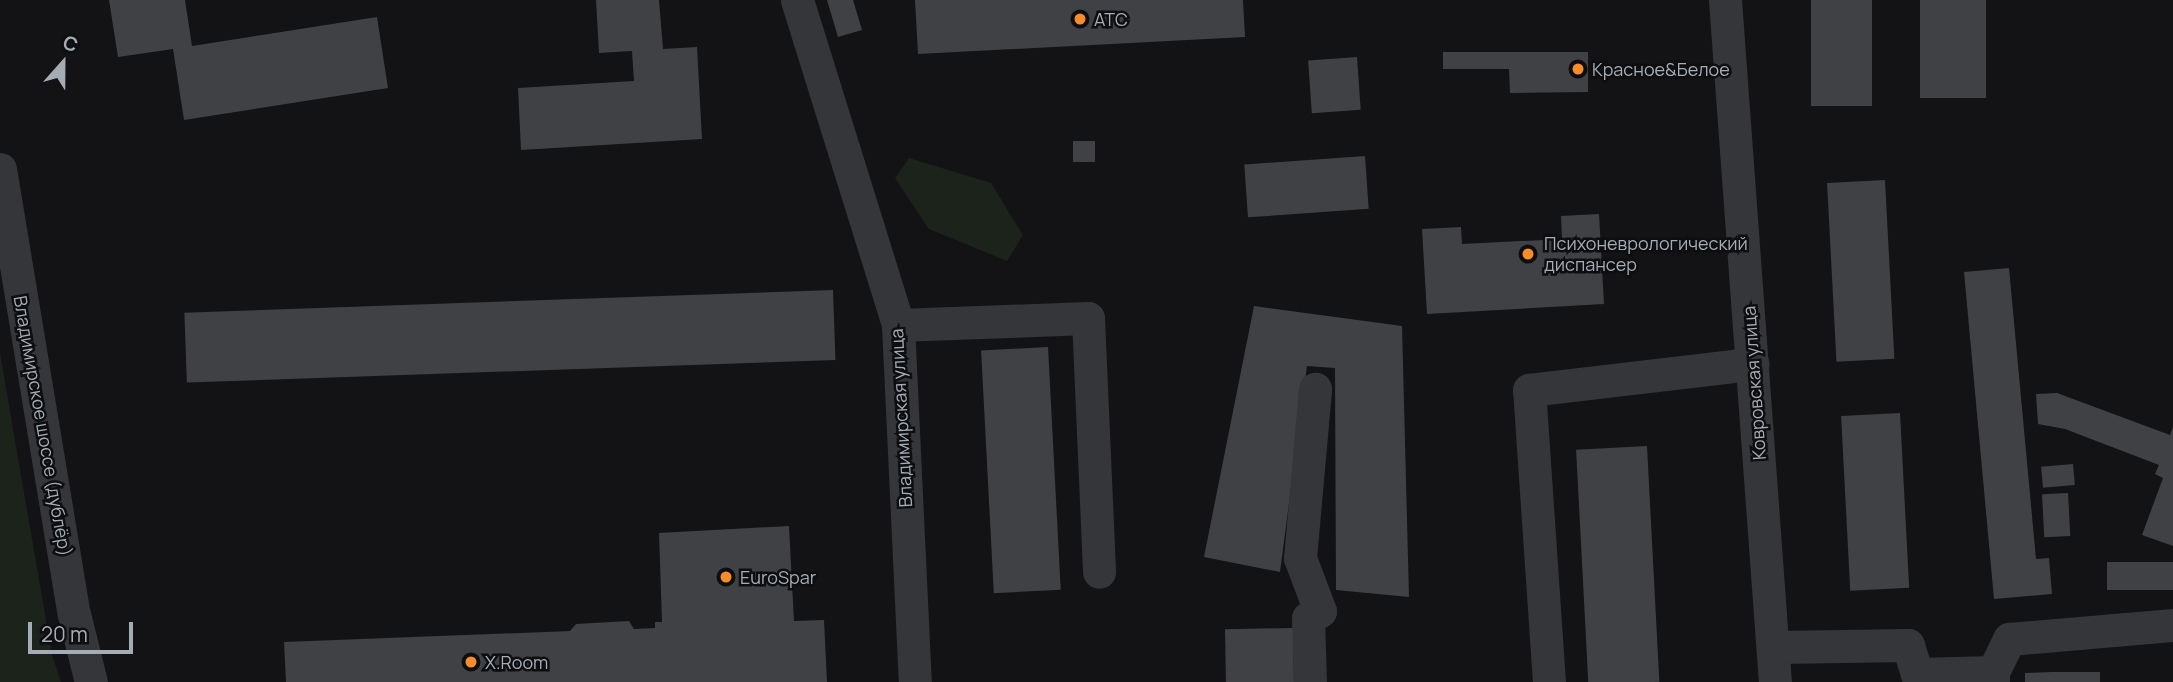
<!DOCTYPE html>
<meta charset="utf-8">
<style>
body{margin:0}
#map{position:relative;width:2173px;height:682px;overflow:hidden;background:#131315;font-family:Manrope,sans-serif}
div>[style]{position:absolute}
.green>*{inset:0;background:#1b231b}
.building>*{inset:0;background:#3f4145;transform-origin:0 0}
.minor>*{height:33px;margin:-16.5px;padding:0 16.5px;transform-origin:16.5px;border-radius:16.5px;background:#34363a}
.dots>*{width:19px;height:19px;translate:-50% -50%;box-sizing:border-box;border:4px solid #0e0e10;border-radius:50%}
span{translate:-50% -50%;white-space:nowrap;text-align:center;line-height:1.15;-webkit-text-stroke:5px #0e0e10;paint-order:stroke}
.poi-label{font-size:18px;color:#a4adb6}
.left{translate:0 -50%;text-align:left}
.street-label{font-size:18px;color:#a4adb6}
.north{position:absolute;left:28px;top:28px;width:70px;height:70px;-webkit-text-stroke:5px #0e0e10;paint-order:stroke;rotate:21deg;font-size:19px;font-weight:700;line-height:28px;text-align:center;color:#a4adb6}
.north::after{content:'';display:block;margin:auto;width:24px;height:32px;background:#a4adb6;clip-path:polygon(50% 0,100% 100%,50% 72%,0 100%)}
.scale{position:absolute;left:28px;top:622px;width:105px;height:32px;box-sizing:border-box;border:4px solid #a4adb6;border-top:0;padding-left:9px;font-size:21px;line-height:24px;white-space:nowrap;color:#a4adb6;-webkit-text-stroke:5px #0e0e10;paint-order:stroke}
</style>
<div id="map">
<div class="green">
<i style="clip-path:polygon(909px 158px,991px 183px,1023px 235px,1007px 261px,929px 229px,895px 178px)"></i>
<i style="clip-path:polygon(0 353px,52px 655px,61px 682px,0 682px)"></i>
</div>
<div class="building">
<i style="clip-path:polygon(109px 0,185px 0,192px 46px,377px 17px,388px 88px,184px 120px,173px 49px,118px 57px)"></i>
<i style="clip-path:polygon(596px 0,659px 0,663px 49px,697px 47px,702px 139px,521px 150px,518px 88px,634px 81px,632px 51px,599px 53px)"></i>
<i style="clip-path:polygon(827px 0,853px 0,862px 30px,838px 37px)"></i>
<i style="clip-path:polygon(915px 0,1243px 0,1245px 37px,918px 54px)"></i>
<i style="left:1811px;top:0;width:61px;height:106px"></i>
<i style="left:1920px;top:0;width:66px;height:98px"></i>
<i style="clip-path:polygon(1443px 52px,1588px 52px,1588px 92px,1510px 93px,1509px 69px,1443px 69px)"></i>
<i style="left:1357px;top:57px;width:53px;height:49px;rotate:86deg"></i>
<i style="left:1095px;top:141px;width:21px;height:22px;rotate:90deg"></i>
<i style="left:1365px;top:156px;width:53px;height:121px;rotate:86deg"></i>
<i style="left:1885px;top:180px;width:179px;height:58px;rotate:87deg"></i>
<i style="clip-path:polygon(1599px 214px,1604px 304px,1427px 314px,1422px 229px,1461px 227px,1462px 244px,1562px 239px,1561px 216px)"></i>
<i style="clip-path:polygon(2009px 268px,2036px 559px,2049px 558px,2052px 594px,1994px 599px,1964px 272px)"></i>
<i style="left:833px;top:290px;width:70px;height:649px;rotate:88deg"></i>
<i style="clip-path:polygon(1254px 306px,1402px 326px,1409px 597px,1336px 590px,1335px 368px,1307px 366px,1280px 572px,1204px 557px)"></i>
<i style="left:1048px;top:347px;width:243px;height:67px;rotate:87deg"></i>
<i style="clip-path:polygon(2057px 393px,2170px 435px,2173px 427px,2173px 546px,2142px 535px,2163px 478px,2155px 474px,2159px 465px,2065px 429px,2038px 424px,2036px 394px)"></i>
<i style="left:1900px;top:413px;width:175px;height:59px;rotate:87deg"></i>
<i style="left:1647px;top:446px;width:236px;height:71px;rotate:87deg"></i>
<i style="left:2073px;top:464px;width:21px;height:32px;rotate:85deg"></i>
<i style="left:2068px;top:493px;width:43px;height:26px;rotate:87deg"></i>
<i style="clip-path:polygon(789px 526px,794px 621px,824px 620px,827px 682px,286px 682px,284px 642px,570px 631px,576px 624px,629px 621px,634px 629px,655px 628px,655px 622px,662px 622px,659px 533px)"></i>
<i style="left:2173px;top:562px;width:28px;height:66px;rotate:90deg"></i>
<i style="left:1293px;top:628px;width:54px;height:68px;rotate:89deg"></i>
<i style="clip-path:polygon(2052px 672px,2100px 672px,2100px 682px,2025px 682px,2025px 673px)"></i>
</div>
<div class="minor">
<i style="left:797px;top:0;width:340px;rotate:72.7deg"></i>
<i style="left:898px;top:325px;width:357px;rotate:87.3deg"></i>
<i style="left:1725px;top:0;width:684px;rotate:85.81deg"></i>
<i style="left:0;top:169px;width:451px;rotate:80.6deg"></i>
<i style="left:74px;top:614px;width:70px;rotate:76deg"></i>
<i style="left:898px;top:325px;width:190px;rotate:-2.1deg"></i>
<i style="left:1088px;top:318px;width:254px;rotate:87.5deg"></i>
<i style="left:1774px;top:647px;width:134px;rotate:-0.9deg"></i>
<i style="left:1908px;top:645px;width:30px;rotate:73deg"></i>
<i style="left:1917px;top:674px;width:76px;rotate:-1.5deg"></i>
<i style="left:1993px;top:672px;width:10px;rotate:90deg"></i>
<i style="left:1993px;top:672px;width:37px;rotate:-64deg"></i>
<i style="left:2009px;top:639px;width:165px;rotate:-4.9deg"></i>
<i style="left:1310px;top:682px;width:64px;rotate:-91.8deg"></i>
<i style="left:1308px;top:618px;width:14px;rotate:-30deg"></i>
<i style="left:1320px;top:611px;width:57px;rotate:-110.7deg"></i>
<i style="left:1300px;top:558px;width:170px;rotate:-84.9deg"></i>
<i style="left:1549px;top:682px;width:293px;rotate:-93.9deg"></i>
<i style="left:1529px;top:390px;width:225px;rotate:-6.7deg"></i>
</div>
<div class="dots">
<i style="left:1080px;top:19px;background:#f68c2a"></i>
<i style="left:1578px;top:69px;background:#f68c2a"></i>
<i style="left:1528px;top:254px;background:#f68c2a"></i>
<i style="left:726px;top:577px;background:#f68c2a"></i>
<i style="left:471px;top:662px;background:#f68c2a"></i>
</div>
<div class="poi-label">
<span class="left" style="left:1094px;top:19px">АТС</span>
<span class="left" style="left:1592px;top:69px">Красное&amp;Белое</span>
<span class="left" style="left:1544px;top:254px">Психоневрологический<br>диспансер</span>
<span class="left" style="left:740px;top:577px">EuroSpar</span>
<span class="left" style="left:485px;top:662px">Х.Room</span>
</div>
<div class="street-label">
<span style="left:1754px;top:383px;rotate:-94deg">Ковровская улица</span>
<span style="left:901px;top:418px;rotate:-93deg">Владимирская улица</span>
<span style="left:43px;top:426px;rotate:80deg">Владимирское шоссе (дублёр)</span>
</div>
<div class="north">С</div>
<div class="scale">20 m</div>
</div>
